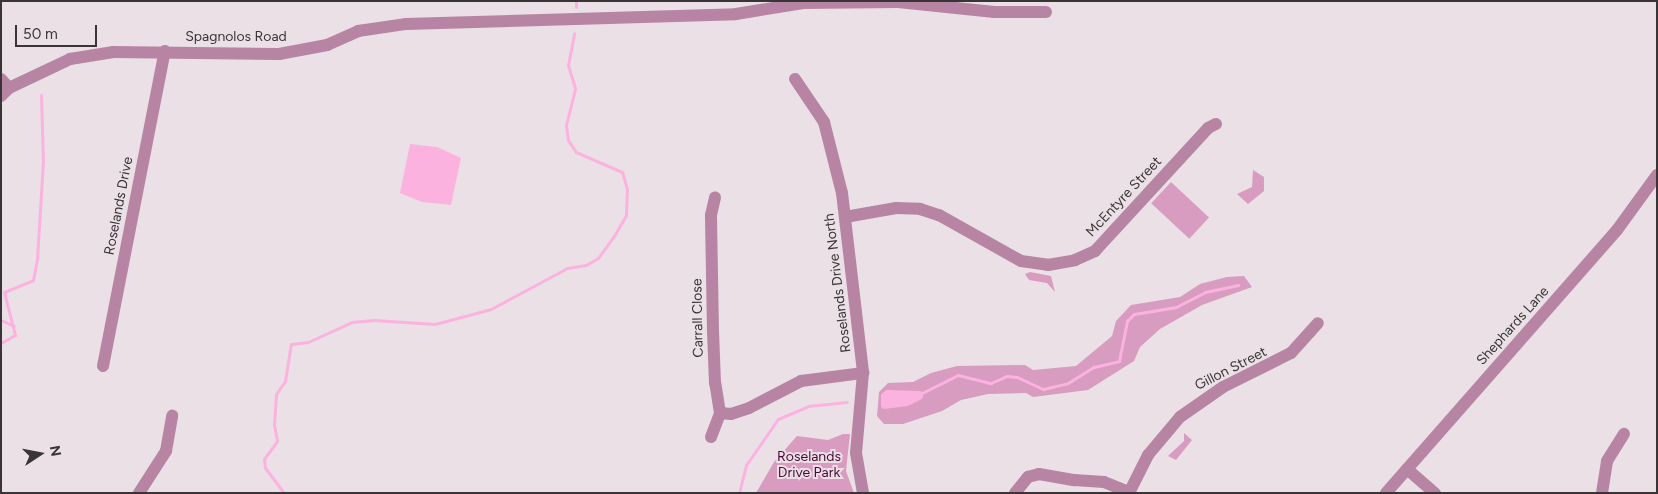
<!DOCTYPE html>
<style>
body{margin:0}
#map{position:relative;width:1658px;height:494px;overflow:hidden;background:#ebe0e6;font-family:Figtree,sans-serif}
div>[style]{position:absolute}
.green>*{inset:0;background:#d89cc0;transform-origin:0 0}
.water>*{inset:0;background:#fcb2df}
.stream>*{height:3px;margin:-1.5px;padding:0 1.5px;transform-origin:1.5px;border-radius:1.5px;background:#fcb2df}
.minor>*{height:12px;margin:-6px;padding:0 6px;transform-origin:6px;border-radius:6px;background:#b785a3}
span{translate:-50% -50%;white-space:nowrap;text-align:center;line-height:1.15;-webkit-text-stroke:4px #ebe0e6;paint-order:stroke}
.street-label{font-size:14px;color:#393537}
.park-label{font-size:14px;color:#490937}
.frame{position:absolute;inset:0;border:2px solid #393537;pointer-events:none}
.north{position:absolute;left:15px;top:429px;width:50px;height:50px;-webkit-text-stroke:4px #ebe0e6;paint-order:stroke;rotate:79deg;font-size:14px;font-weight:700;line-height:20px;text-align:center;color:#393537}
.north::after{content:'';display:block;margin:auto;width:18px;height:22px;background:#393537;clip-path:polygon(50% 0,100% 100%,50% 72%,0 100%)}
.scale{position:absolute;left:15px;top:25px;width:82px;height:22px;box-sizing:border-box;border:2px solid #393537;border-top:0;padding-left:6px;font-size:15px;line-height:18px;white-space:nowrap;color:#393537;-webkit-text-stroke:4px #ebe0e6;paint-order:stroke}
</style>
<div id="map">
<div class="green">
<i style="clip-path:polygon(1253px 170px,1264px 177px,1264px 191px,1248px 204px,1237px 194px,1252px 187px)"></i>
<i style="left:1171px;top:182px;width:52px;height:29px;rotate:43deg"></i>
<i style="clip-path:polygon(1030px 272px,1051px 276px,1055px 292px,1047px 283px,1029px 280px,1025px 274px)"></i>
<i style="clip-path:polygon(evenodd,1244px 276px,1252px 287px,1202px 305px,1160px 329px,1140px 347px,1134px 361px,1088px 390px,1033px 397px,1026px 393px,988px 394px,961px 400px,942px 411px,903px 424px,884px 424px,877px 416px,879px 392px,888px 383px,913px 382px,931px 373px,957px 366px,1025px 365px,1033px 370px,1076px 366px,1112px 336px,1116px 321px,1131px 305px,1180px 297px,1200px 284px,1227px 277px,1244px 276px,887px 390px,902px 392px,920px 391px,881px 407px,881px 395px,887px 390px)"></i>
<i style="clip-path:polygon(1184px 433px,1192px 440px,1176px 460px,1168px 456px,1184px 441px)"></i>
<i style="clip-path:polygon(843px 434px,850px 434px,846px 471px,854px 493px,756px 493px,774px 462px,797px 436px,828px 440px)"></i>
</div>
<div class="water">
<i style="clip-path:polygon(410px 144px,437px 147px,461px 158px,451px 205px,422px 202px,400px 193px)"></i>
<i style="clip-path:polygon(886px 390px,920px 391px,924px 393px,922px 399px,908px 406px,884px 409px,881px 407px,881px 395px)"></i>
</div>
<div class="stream">
<i style="left:576px;top:7px;width:6px;rotate:-90deg"></i>
<i style="left:1px;top:320px;width:14px;rotate:25deg"></i>
<i style="left:1px;top:343px;width:16px;rotate:-30deg"></i>
<i style="left:15px;top:335px;width:44px;rotate:-104.3deg"></i>
<i style="left:4px;top:292px;width:31px;rotate:-22deg"></i>
<i style="left:33px;top:280px;width:21px;rotate:-79deg"></i>
<i style="left:37px;top:259px;width:97px;rotate:-86.5deg"></i>
<i style="left:43px;top:162px;width:67px;rotate:-91.7deg"></i>
<i style="left:922px;top:393px;width:40px;rotate:-26.6deg"></i>
<i style="left:958px;top:375px;width:34px;rotate:14deg"></i>
<i style="left:991px;top:383px;width:17px;rotate:-24deg"></i>
<i style="left:1007px;top:376px;width:10px;rotate:6deg"></i>
<i style="left:1017px;top:377px;width:29px;rotate:25deg"></i>
<i style="left:1043px;top:389px;width:26px;rotate:-13deg"></i>
<i style="left:1068px;top:383px;width:31px;rotate:-32deg"></i>
<i style="left:1094px;top:367px;width:26px;rotate:-13deg"></i>
<i style="left:1119px;top:361px;width:41px;rotate:-78.7deg"></i>
<i style="left:1127px;top:321px;width:10px;rotate:-45deg"></i>
<i style="left:1134px;top:314px;width:43px;rotate:-9.5deg"></i>
<i style="left:1176px;top:307px;width:33px;rotate:-27deg"></i>
<i style="left:1205px;top:292px;width:34px;rotate:-12deg"></i>
<i style="left:284px;top:493px;width:31px;rotate:-127deg"></i>
<i style="left:265px;top:468px;width:9px;rotate:-96deg"></i>
<i style="left:264px;top:459px;width:22px;rotate:-54deg"></i>
<i style="left:277px;top:441px;width:17px;rotate:-100deg"></i>
<i style="left:274px;top:424px;width:30px;rotate:-86deg"></i>
<i style="left:276px;top:394px;width:16px;rotate:-55deg"></i>
<i style="left:285px;top:381px;width:37px;rotate:-81deg"></i>
<i style="left:291px;top:344px;width:17px;rotate:-7deg"></i>
<i style="left:308px;top:342px;width:48px;rotate:-24.4deg"></i>
<i style="left:352px;top:322px;width:22px;rotate:-5deg"></i>
<i style="left:374px;top:320px;width:61px;rotate:3.8deg"></i>
<i style="left:435px;top:324px;width:58px;rotate:-15deg"></i>
<i style="left:491px;top:309px;width:86px;rotate:-28.3deg"></i>
<i style="left:567px;top:268px;width:19px;rotate:-9deg"></i>
<i style="left:586px;top:265px;width:14px;rotate:-30deg"></i>
<i style="left:598px;top:258px;width:27px;rotate:-54deg"></i>
<i style="left:614px;top:236px;width:24px;rotate:-60deg"></i>
<i style="left:626px;top:215px;width:26px;rotate:-88deg"></i>
<i style="left:627px;top:189px;width:18px;rotate:-106deg"></i>
<i style="left:622px;top:172px;width:50px;rotate:-156.5deg"></i>
<i style="left:576px;top:152px;width:14px;rotate:-124deg"></i>
<i style="left:568px;top:140px;width:15px;rotate:-98deg"></i>
<i style="left:566px;top:125px;width:38px;rotate:-76deg"></i>
<i style="left:575px;top:88px;width:24px;rotate:-107deg"></i>
<i style="left:568px;top:65px;width:32px;rotate:-79deg"></i>
<i style="left:739px;top:493px;width:29px;rotate:-76deg"></i>
<i style="left:746px;top:465px;width:56px;rotate:-55.2deg"></i>
<i style="left:778px;top:419px;width:33px;rotate:-23deg"></i>
<i style="left:808px;top:406px;width:39px;rotate:-6deg"></i>
</div>
<div class="minor">
<i style="left:1px;top:79px;width:12px;rotate:48deg"></i>
<i style="left:795px;top:79px;width:52px;rotate:56deg"></i>
<i style="left:824px;top:122px;width:73px;rotate:75.8deg"></i>
<i style="left:842px;top:193px;width:181px;rotate:83.3deg"></i>
<i style="left:863px;top:373px;width:80px;rotate:95deg"></i>
<i style="left:856px;top:453px;width:41px;rotate:80.1deg"></i>
<i style="left:1px;top:96px;width:11px;rotate:-45deg"></i>
<i style="left:9px;top:88px;width:68px;rotate:-25.4deg"></i>
<i style="left:70px;top:59px;width:44px;rotate:-9.2deg"></i>
<i style="left:113px;top:52px;width:166px;rotate:0.7deg"></i>
<i style="left:279px;top:54px;width:49px;rotate:-10.6deg"></i>
<i style="left:327px;top:45px;width:34px;rotate:-24deg"></i>
<i style="left:358px;top:31px;width:49px;rotate:-8.3deg"></i>
<i style="left:406px;top:24px;width:330px;rotate:-1.7deg"></i>
<i style="left:736px;top:14px;width:68px;rotate:-9.3deg"></i>
<i style="left:803px;top:3px;width:95px;rotate:-0.6deg"></i>
<i style="left:898px;top:2px;width:97px;rotate:5.9deg"></i>
<i style="left:994px;top:12px;width:52px"></i>
<i style="left:845px;top:217px;width:52px;rotate:-10deg"></i>
<i style="left:896px;top:208px;width:24px;rotate:2deg"></i>
<i style="left:920px;top:209px;width:20px;rotate:18deg"></i>
<i style="left:939px;top:215px;width:94px;rotate:29.3deg"></i>
<i style="left:1021px;top:261px;width:27px;rotate:8deg"></i>
<i style="left:1048px;top:265px;width:27px;rotate:-10deg"></i>
<i style="left:1075px;top:260px;width:22px;rotate:-24deg"></i>
<i style="left:1095px;top:251px;width:167px;rotate:-47.4deg"></i>
<i style="left:1208px;top:128px;width:9px;rotate:-27deg"></i>
<i style="left:103px;top:366px;width:321px;rotate:-78.9deg"></i>
<i style="left:720px;top:413px;width:11px;rotate:5deg"></i>
<i style="left:731px;top:414px;width:19px;rotate:-18deg"></i>
<i style="left:749px;top:408px;width:59px;rotate:-27.4deg"></i>
<i style="left:801px;top:381px;width:63px;rotate:-7.4deg"></i>
<i style="left:711px;top:437px;width:26px;rotate:-69deg"></i>
<i style="left:720px;top:413px;width:30px;rotate:-99deg"></i>
<i style="left:715px;top:383px;width:51px;rotate:-92.2deg"></i>
<i style="left:713px;top:332px;width:117px;rotate:-91deg"></i>
<i style="left:711px;top:215px;width:18px;rotate:-77deg"></i>
<i style="left:1407px;top:469px;width:37px;rotate:41deg"></i>
<i style="left:139px;top:493px;width:50px;rotate:-57.3deg"></i>
<i style="left:166px;top:451px;width:36px;rotate:-80deg"></i>
<i style="left:1015px;top:493px;width:21px;rotate:-51deg"></i>
<i style="left:1028px;top:477px;width:11px;rotate:-15deg"></i>
<i style="left:1039px;top:474px;width:36px;rotate:10deg"></i>
<i style="left:1074px;top:480px;width:30px;rotate:4deg"></i>
<i style="left:1104px;top:482px;width:27px;rotate:22deg"></i>
<i style="left:1129px;top:493px;width:42px;rotate:-63.4deg"></i>
<i style="left:1148px;top:455px;width:50px;rotate:-49.9deg"></i>
<i style="left:1180px;top:417px;width:52px;rotate:-34.9deg"></i>
<i style="left:1223px;top:387px;width:76px;rotate:-26.6deg"></i>
<i style="left:1291px;top:353px;width:40px;rotate:-48deg"></i>
<i style="left:1386px;top:493px;width:350px;rotate:-48.7deg"></i>
<i style="left:1617px;top:230px;width:68px;rotate:-54deg"></i>
<i style="left:1602px;top:493px;width:32px;rotate:-81deg"></i>
<i style="left:1607px;top:461px;width:32px;rotate:-58deg"></i>
</div>
<div class="street-label">
<span style="left:236px;top:37px">Spagnolos Road</span>
<span style="left:1124px;top:197px;rotate:-47deg">McEntyre Street</span>
<span style="left:119px;top:206px;rotate:-79deg">Roselands Drive</span>
<span style="left:838px;top:283px;rotate:-97deg">Roselands Drive North</span>
<span style="left:698px;top:318px;rotate:-91deg">Carrall Close</span>
<span style="left:1513px;top:326px;rotate:-48deg">Shephards Lane</span>
<span style="left:1231px;top:369px;rotate:-27deg">Gillon Street</span>
</div>
<div class="park-label">
<span style="left:809px;top:465px">Roselands<br>Drive Park</span>
</div>
<div class="frame"></div>
<div class="north">N</div>
<div class="scale">50 m</div>
</div>
